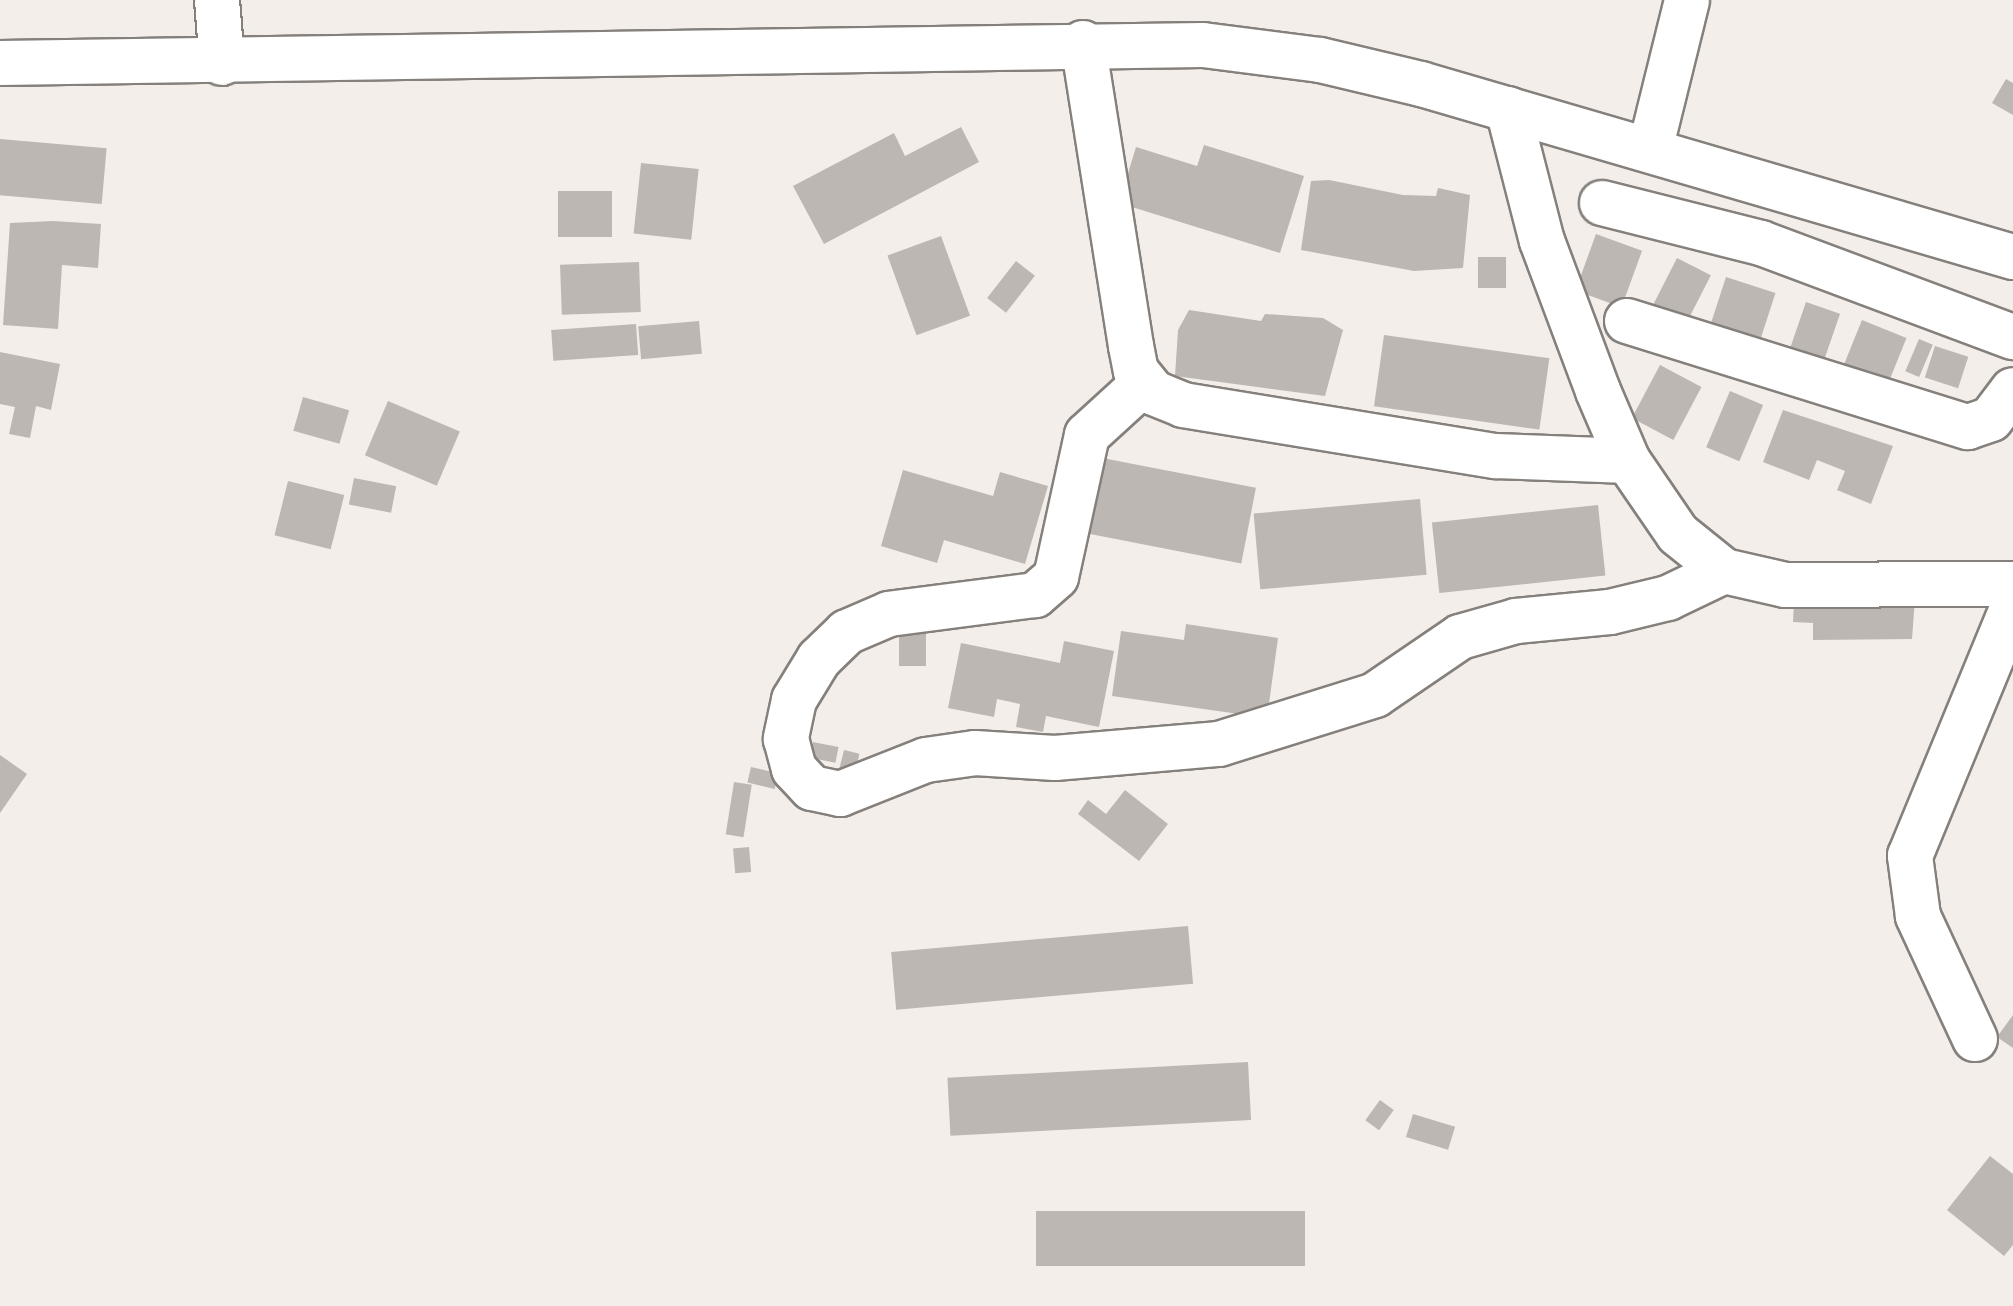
<!DOCTYPE html>
<style>
body{margin:0}
#map{position:relative;width:2013px;height:1306px;overflow:hidden;background:#f3eee9;font-family:"DM Sans",sans-serif}
div>[style]{position:absolute}
.building>*{inset:0;background:#bdb7b3;transform-origin:0 0}
.roads{filter:drop-shadow(2px 0 #85807b) drop-shadow(-2px 0 #85807b) drop-shadow(0 2px #85807b) drop-shadow(0 -2px #85807b)}
.minor>*{height:44px;margin:-22px;padding:0 22px;transform-origin:22px;border-radius:22px;background:#fff}
span{translate:-50% -50%;white-space:nowrap;text-align:center;line-height:1.15;-webkit-text-stroke:6px #f3eee9;paint-order:stroke}
</style>
<div id="map">
<div class="building">
<i style="clip-path:polygon(2006px 79px,2013px 83px,2013px 115px,1992px 103px)"></i>
<i style="clip-path:polygon(961px 127px,979px 162px,824px 244px,793px 186px,894px 133px,905px 156px)"></i>
<i style="left:0;top:139px;width:107px;height:56px;rotate:5deg"></i>
<i style="clip-path:polygon(1204px 145px,1304px 176px,1280px 253px,1119px 203px,1136px 147px,1197px 166px)"></i>
<i style="left:641px;top:163px;width:58px;height:71px;rotate:6deg"></i>
<i style="clip-path:polygon(1329px 180px,1403px 195px,1436px 196px,1438px 188px,1470px 195px,1463px 268px,1414px 271px,1301px 250px,1311px 181px)"></i>
<i style="left:558px;top:191px;width:54px;height:46px"></i>
<i style="clip-path:polygon(53px 221px,101px 224px,98px 268px,62px 265px,58px 329px,3px 325px,10px 223px)"></i>
<i style="left:1596px;top:234px;width:49px;height:60px;rotate:20deg"></i>
<i style="left:941px;top:236px;width:85px;height:57px;rotate:70deg"></i>
<i style="left:1478px;top:257px;width:28px;height:31px"></i>
<i style="left:1677px;top:258px;width:38px;height:59px;rotate:27deg"></i>
<i style="left:1016px;top:261px;width:24px;height:47px;rotate:38deg"></i>
<i style="left:639px;top:262px;width:50px;height:79px;rotate:88deg"></i>
<i style="left:1726px;top:277px;width:52px;height:60px;rotate:18deg"></i>
<i style="left:1806px;top:302px;width:36px;height:60px;rotate:19deg"></i>
<i style="clip-path:polygon(1189px 310px,1261px 321px,1265px 314px,1323px 318px,1343px 330px,1325px 396px,1175px 376px,1178px 330px)"></i>
<i style="left:1862px;top:320px;width:48px;height:57px;rotate:22deg"></i>
<i style="left:699px;top:321px;width:33px;height:61px;rotate:85deg"></i>
<i style="left:636px;top:324px;width:31px;height:85px;rotate:86deg"></i>
<i style="left:1384px;top:335px;width:167px;height:72px;rotate:8deg"></i>
<i style="left:1919px;top:339px;width:15px;height:35px;rotate:23deg"></i>
<i style="left:1935px;top:346px;width:35px;height:33px;rotate:18deg"></i>
<i style="clip-path:polygon(0 352px,60px 364px,51px 410px,36px 406px,30px 438px,9px 434px,15px 407px,0 404px)"></i>
<i style="left:1660px;top:365px;width:47px;height:60px;rotate:28deg"></i>
<i style="left:1730px;top:391px;width:36px;height:61px;rotate:23deg"></i>
<i style="left:303px;top:397px;width:48px;height:35px;rotate:16deg"></i>
<i style="left:388px;top:401px;width:78px;height:59px;rotate:23deg"></i>
<i style="clip-path:polygon(1783px 410px,1893px 446px,1871px 504px,1837px 490px,1845px 471px,1817px 460px,1809px 480px,1763px 462px)"></i>
<i style="left:1092px;top:456px;width:167px;height:77px;rotate:11deg"></i>
<i style="clip-path:polygon(903px 470px,993px 496px,1000px 472px,1048px 486px,1025px 564px,944px 540px,937px 563px,881px 546px)"></i>
<i style="left:354px;top:478px;width:43px;height:27px;rotate:11deg"></i>
<i style="left:288px;top:481px;width:58px;height:56px;rotate:14deg"></i>
<i style="left:1420px;top:499px;width:76px;height:167px;rotate:85deg"></i>
<i style="left:1598px;top:505px;width:71px;height:167px;rotate:84deg"></i>
<i style="clip-path:polygon(1795px 578px,1916px 585px,1912px 639px,1813px 640px,1813px 623px,1793px 622px)"></i>
<i style="clip-path:polygon(1186px 624px,1278px 638px,1267px 718px,1112px 696px,1121px 631px,1184px 640px)"></i>
<i style="left:899px;top:632px;width:27px;height:34px"></i>
<i style="clip-path:polygon(1064px 641px,1114px 651px,1099px 727px,1046px 716px,1043px 732px,1016px 727px,1020px 704px,997px 699px,994px 717px,948px 708px,961px 643px,1060px 663px)"></i>
<i style="left:813px;top:742px;width:26px;height:16px;rotate:11deg"></i>
<i style="left:844px;top:750px;width:16px;height:31px;rotate:14deg"></i>
<i style="clip-path:polygon(0 755px,27px 774px,0 813px)"></i>
<i style="left:751px;top:767px;width:28px;height:16px;rotate:13deg"></i>
<i style="left:734px;top:782px;width:18px;height:53px;rotate:9deg"></i>
<i style="clip-path:polygon(1125px 790px,1168px 824px,1139px 861px,1078px 814px,1088px 800px,1106px 814px)"></i>
<i style="left:749px;top:847px;width:25px;height:16px;rotate:85deg"></i>
<i style="left:1188px;top:926px;width:58px;height:298px;rotate:85deg"></i>
<i style="clip-path:polygon(2013px 1015px,2013px 1048px,1997px 1037px)"></i>
<i style="left:1248px;top:1062px;width:58px;height:301px;rotate:87deg"></i>
<i style="left:1380px;top:1100px;width:17px;height:25px;rotate:36deg"></i>
<i style="left:1413px;top:1114px;width:44px;height:24px;rotate:17deg"></i>
<i style="clip-path:polygon(1990px 1156px,2013px 1174px,2013px 1245px,2004px 1256px,1947px 1210px)"></i>
<i style="left:1305px;top:1211px;width:55px;height:269px;rotate:90deg"></i>
</div>
<div class="roads">
<div class="minor">
<i style="left:217px;top:0;width:63px;rotate:85.5deg"></i>
<i style="left:1083px;top:43px;width:307px;rotate:81deg"></i>
<i style="left:1131px;top:346px;width:25px;rotate:79deg"></i>
<i style="left:1136px;top:371px;width:28px;rotate:51deg"></i>
<i style="left:1154px;top:393px;width:31px;rotate:22deg"></i>
<i style="left:1183px;top:405px;width:317px;rotate:9.3deg"></i>
<i style="left:1496px;top:456px;width:132px;rotate:2.2deg"></i>
<i style="left:0;top:63px;width:1203px;rotate:-0.86deg"></i>
<i style="left:1203px;top:45px;width:118px;rotate:7.3deg"></i>
<i style="left:1320px;top:60px;width:104px;rotate:13.4deg"></i>
<i style="left:1421px;top:84px;width:617px;rotate:16.29deg"></i>
<i style="left:1508px;top:109px;width:136px;rotate:75.6deg"></i>
<i style="left:1542px;top:241px;width:160px;rotate:69.5deg"></i>
<i style="left:1598px;top:391px;width:76px;rotate:66.8deg"></i>
<i style="left:1628px;top:461px;width:88px;rotate:55.6deg"></i>
<i style="left:1678px;top:534px;width:59px;rotate:38.8deg"></i>
<i style="left:1724px;top:571px;width:63px;rotate:12.9deg"></i>
<i style="left:1785px;top:585px;width:228px;rotate:-0.3deg"></i>
<i style="left:1650px;top:150px;width:154px;rotate:-76.1deg"></i>
<i style="left:1602px;top:203px;width:164px;rotate:14.1deg"></i>
<i style="left:1761px;top:243px;width:269px;rotate:20.5deg"></i>
<i style="left:1627px;top:321px;width:357px;rotate:17.3deg"></i>
<i style="left:1968px;top:427px;width:24px;rotate:-19deg"></i>
<i style="left:1991px;top:419px;width:36px;rotate:-53deg"></i>
<i style="left:1144px;top:383px;width:77px;rotate:137.6deg"></i>
<i style="left:1087px;top:435px;width:145px;rotate:102.3deg"></i>
<i style="left:1056px;top:577px;width:28px;rotate:139deg"></i>
<i style="left:1035px;top:595px;width:147px;rotate:172.6deg"></i>
<i style="left:889px;top:614px;width:46px;rotate:156.8deg"></i>
<i style="left:847px;top:632px;width:39px;rotate:136deg"></i>
<i style="left:819px;top:659px;width:48px;rotate:121.4deg"></i>
<i style="left:794px;top:700px;width:40px;rotate:102deg"></i>
<i style="left:786px;top:739px;width:31px;rotate:75deg"></i>
<i style="left:794px;top:769px;width:26px;rotate:47deg"></i>
<i style="left:812px;top:788px;width:29px;rotate:12deg"></i>
<i style="left:840px;top:794px;width:92px;rotate:-21.6deg"></i>
<i style="left:926px;top:760px;width:49px;rotate:-8.1deg"></i>
<i style="left:975px;top:753px;width:80px;rotate:3.6deg"></i>
<i style="left:1055px;top:758px;width:165px;rotate:-4.9deg"></i>
<i style="left:1219px;top:744px;width:164px;rotate:-17.4deg"></i>
<i style="left:1375px;top:695px;width:103px;rotate:-34.3deg"></i>
<i style="left:1460px;top:637px;width:58px;rotate:-15.9deg"></i>
<i style="left:1516px;top:621px;width:94px;rotate:-5.5deg"></i>
<i style="left:1610px;top:612px;width:60px;rotate:-13.6deg"></i>
<i style="left:1668px;top:598px;width:62px;rotate:-25.7deg"></i>
<i style="left:1975px;top:1039px;width:136px;rotate:-114.9deg"></i>
<i style="left:1918px;top:916px;width:61px;rotate:-97.6deg"></i>
<i style="left:1910px;top:856px;width:270px;rotate:-67.6deg"></i>
</div>
</div>
</div>
